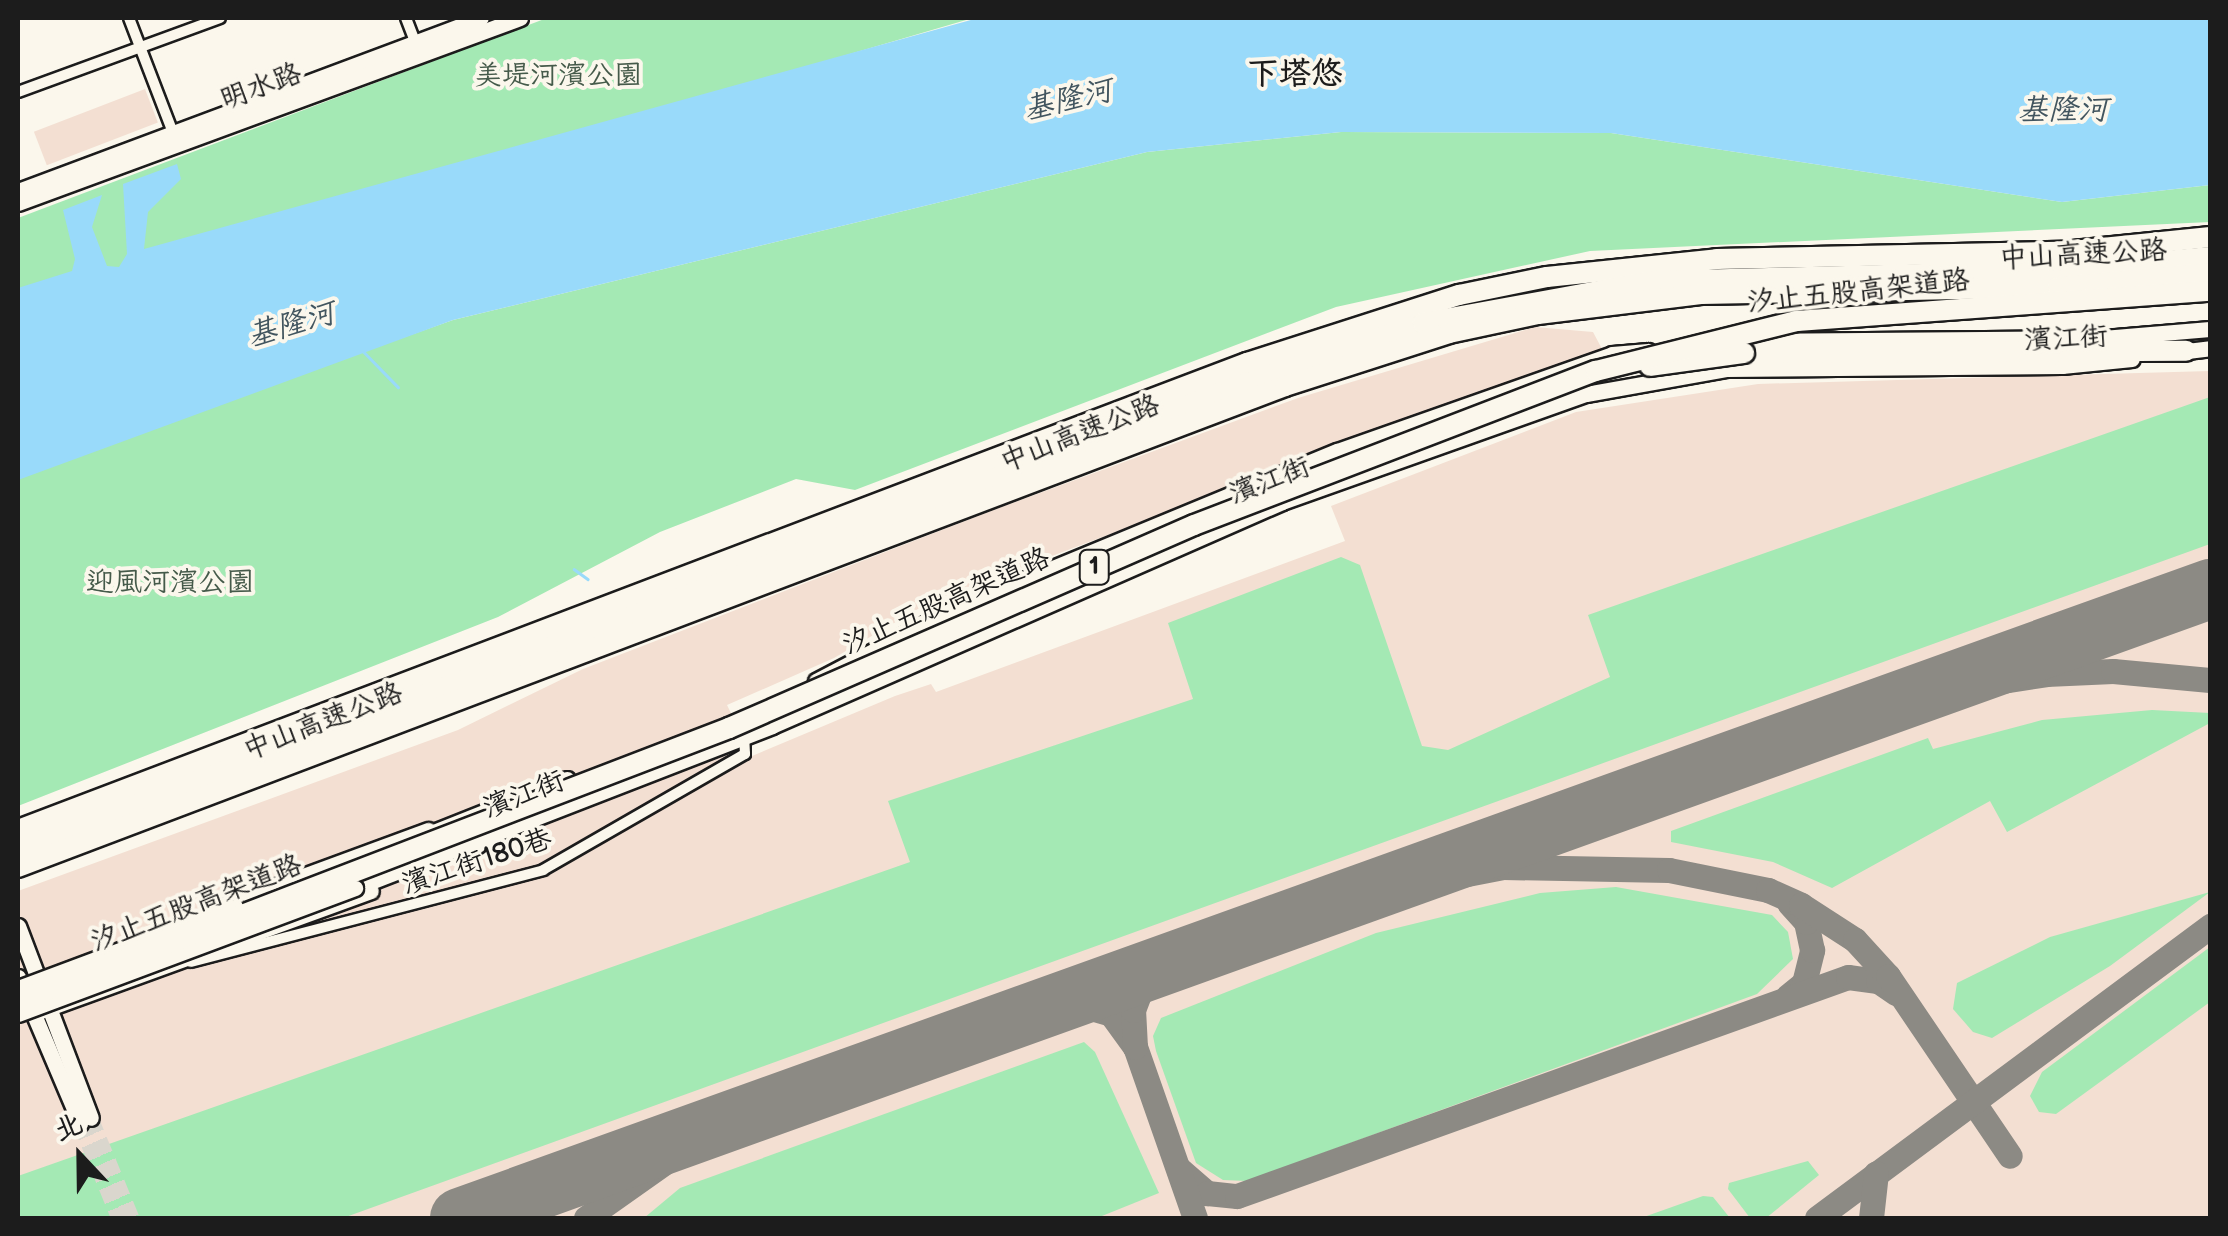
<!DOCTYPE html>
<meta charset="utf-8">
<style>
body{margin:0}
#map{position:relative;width:2228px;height:1236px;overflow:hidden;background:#fbf7ec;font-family:"Balsamiq Sans","LXGW WenKai TC",sans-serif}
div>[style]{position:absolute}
.built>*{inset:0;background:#f3dfd2;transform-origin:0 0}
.green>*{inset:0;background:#a4e9b4}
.water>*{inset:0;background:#99dafa}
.stream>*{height:2.5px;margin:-1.25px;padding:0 1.25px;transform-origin:1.25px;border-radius:1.25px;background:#99dafa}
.taxiway>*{height:25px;margin:-12.5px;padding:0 12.5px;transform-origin:12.5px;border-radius:12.5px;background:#8c8a84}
.runway>*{height:60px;margin:-30px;padding:0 30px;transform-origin:30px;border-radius:30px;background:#8c8a84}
.secondary-tunnel>*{height:15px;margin-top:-7.5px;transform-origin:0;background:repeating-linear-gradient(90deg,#dad6cd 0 15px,transparent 0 23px)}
.roads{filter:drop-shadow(2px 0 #1c1c1c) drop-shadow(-2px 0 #1c1c1c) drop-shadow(0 2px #1c1c1c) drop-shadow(0 -2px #1c1c1c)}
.street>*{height:10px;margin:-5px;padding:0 5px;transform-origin:5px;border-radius:5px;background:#fbf7ec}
.secondary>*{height:15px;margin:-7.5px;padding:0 7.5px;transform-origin:7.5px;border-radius:7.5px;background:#fbf7ec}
.highway>*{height:20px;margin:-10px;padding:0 10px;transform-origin:10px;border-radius:10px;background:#fbf7ec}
.bridges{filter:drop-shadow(2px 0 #1c1c1c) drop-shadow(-2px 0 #1c1c1c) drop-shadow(0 2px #1c1c1c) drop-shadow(0 -2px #1c1c1c)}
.secondary-bridge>*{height:15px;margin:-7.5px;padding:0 7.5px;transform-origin:7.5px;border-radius:7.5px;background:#fbf7ec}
.highway-bridge>*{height:20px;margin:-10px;padding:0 10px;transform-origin:10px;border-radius:10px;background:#fbf7ec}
span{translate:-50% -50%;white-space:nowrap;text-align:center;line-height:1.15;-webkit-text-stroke:8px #fbf7ec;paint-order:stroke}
.shield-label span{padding:2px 8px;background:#fbf7ec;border:2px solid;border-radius:8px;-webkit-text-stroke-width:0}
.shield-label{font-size:25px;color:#1c1c1c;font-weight:700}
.park-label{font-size:28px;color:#455a4a}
.street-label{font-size:28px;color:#1c1c1c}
.water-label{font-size:30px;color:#42555f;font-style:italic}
.quarter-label{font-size:32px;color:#1c1c1c;font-weight:700}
.frame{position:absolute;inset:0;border:20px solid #1c1c1c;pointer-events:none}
.north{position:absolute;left:30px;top:1106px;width:100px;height:100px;-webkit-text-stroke:8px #fbf7ec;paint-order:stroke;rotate:338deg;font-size:28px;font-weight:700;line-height:40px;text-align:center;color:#1c1c1c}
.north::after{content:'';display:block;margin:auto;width:35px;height:45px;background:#1c1c1c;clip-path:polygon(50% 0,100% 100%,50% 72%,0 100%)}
</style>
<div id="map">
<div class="built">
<i style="left:145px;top:89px;width:36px;height:119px;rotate:69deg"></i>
<i style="clip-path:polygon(1535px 327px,1593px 332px,1602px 349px,930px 602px,834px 658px,727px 705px,752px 756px,895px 696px,931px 684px,936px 692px,1345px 541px,1331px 506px,1576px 412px,1758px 384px,2210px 371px,2210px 1218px,18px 1218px,18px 891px,458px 730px,583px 669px,996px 509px,1298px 398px)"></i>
</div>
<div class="green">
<i style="clip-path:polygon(547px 18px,973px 18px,18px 297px,18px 218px)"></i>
<i style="clip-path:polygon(1341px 132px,1611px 133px,2062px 202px,2210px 185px,2210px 222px,1590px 251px,1336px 307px,855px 490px,796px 479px,660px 532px,498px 617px,18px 806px,18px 473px,453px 320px,1147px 152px)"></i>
<i style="clip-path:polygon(2210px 397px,2210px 544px,343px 1218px,18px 1218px,18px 1176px,910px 862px,888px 801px,1193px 699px,1168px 623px,1341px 557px,1360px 565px,1422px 746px,1448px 750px,1610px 677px,1588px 615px)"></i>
<i style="clip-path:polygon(2152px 710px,2210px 713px,2210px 723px,2007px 832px,1990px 801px,1832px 888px,1773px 862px,1671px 842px,1671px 831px,1928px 738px,1933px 749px,2042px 720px)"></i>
<i style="clip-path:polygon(1616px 887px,1772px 915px,1788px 932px,1793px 959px,1757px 994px,1247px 1181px,1223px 1180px,1196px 1163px,1156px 1051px,1153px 1036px,1161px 1018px,1376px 933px,1540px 893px)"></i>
<i style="clip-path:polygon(2210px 892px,2110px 966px,1992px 1038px,1973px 1032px,1953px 1009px,1957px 983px,2050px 937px)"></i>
<i style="clip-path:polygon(2210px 947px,2210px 1002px,2056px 1114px,2039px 1112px,2030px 1096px,2042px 1072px)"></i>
<i style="clip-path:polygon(1084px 1042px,1095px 1052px,1159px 1193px,1097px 1218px,644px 1218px,680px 1188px)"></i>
<i style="clip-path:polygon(1808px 1161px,1819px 1175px,1766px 1218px,1750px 1218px,1728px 1189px,1729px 1183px)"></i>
<i style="clip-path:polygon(1703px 1196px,1713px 1197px,1730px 1218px,1641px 1218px)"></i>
</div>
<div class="water">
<i style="clip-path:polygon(978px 18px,2210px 18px,2210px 185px,2062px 202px,1611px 133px,1341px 132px,1147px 152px,453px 320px,18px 480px,18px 288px,72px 271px,75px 259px,63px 210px,102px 195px,92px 227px,107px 266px,119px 267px,127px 254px,123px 184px,177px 164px,181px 179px,148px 212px,144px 249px)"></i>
</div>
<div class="stream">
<i style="left:364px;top:352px;width:49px;rotate:45.8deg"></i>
<i style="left:574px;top:569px;width:17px;rotate:36deg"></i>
</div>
<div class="taxiway">
<i style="left:1919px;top:694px;width:129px;rotate:-8.9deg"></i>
<i style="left:2046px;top:674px;width:67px;rotate:-2.6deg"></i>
<i style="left:2113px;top:671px;width:97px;rotate:5.3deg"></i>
<i style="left:1788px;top:996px;width:21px;rotate:-39deg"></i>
<i style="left:1804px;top:983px;width:34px;rotate:-76deg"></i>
<i style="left:1812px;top:950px;width:29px;rotate:-102deg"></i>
<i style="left:1806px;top:922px;width:25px;rotate:-132deg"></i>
<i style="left:1179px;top:1169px;width:37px;rotate:41deg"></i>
<i style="left:1207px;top:1193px;width:30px;rotate:6deg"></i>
<i style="left:1237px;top:1196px;width:649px;rotate:-19.72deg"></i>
<i style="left:1848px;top:977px;width:30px;rotate:8deg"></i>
<i style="left:1878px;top:981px;width:22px;rotate:34deg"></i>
<i style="left:586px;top:1218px;width:116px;rotate:-35.2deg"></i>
<i style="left:681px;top:1151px;width:108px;rotate:-25.9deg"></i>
<i style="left:778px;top:1104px;width:315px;rotate:-18.5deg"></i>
<i style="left:1077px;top:1004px;width:35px;rotate:16deg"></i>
<i style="left:1111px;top:1014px;width:41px;rotate:54deg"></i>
<i style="left:1195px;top:1218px;width:181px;rotate:-109.3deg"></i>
<i style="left:1135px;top:1047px;width:37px;rotate:-93deg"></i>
<i style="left:1133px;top:1010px;width:28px;rotate:-69deg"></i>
<i style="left:1143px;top:984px;width:234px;rotate:-22.4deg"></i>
<i style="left:1359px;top:895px;width:147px;rotate:-11deg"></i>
<i style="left:1503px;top:867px;width:166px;rotate:1deg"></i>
<i style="left:1669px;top:870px;width:101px;rotate:11.4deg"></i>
<i style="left:1768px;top:890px;width:36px;rotate:24deg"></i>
<i style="left:1801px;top:905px;width:64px;rotate:32.9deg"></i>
<i style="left:1855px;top:940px;width:49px;rotate:47.5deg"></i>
<i style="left:1888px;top:976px;width:217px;rotate:55.9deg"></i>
<i style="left:1817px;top:1218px;width:490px;rotate:-36.6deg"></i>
<i style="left:1871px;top:1218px;width:45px;rotate:-83.7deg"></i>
</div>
<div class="runway">
<i style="left:460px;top:1218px;width:1860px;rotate:-19.77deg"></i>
</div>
<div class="secondary-tunnel">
<i style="left:91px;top:1118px;width:108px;rotate:67.7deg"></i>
<i style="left:80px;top:1123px;width:103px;rotate:67.7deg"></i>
</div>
<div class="roads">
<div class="street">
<i style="left:129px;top:18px;width:129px;rotate:69deg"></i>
<i style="left:406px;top:18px;width:26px;rotate:69deg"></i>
<i style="left:18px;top:92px;width:215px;rotate:-20.1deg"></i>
<i style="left:191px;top:962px;width:364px;rotate:-14.6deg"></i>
<i style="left:543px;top:870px;width:233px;rotate:-29.9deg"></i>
<i style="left:745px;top:754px;width:17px;rotate:-93deg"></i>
</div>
<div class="secondary">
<i style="left:18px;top:191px;width:494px;rotate:-20.5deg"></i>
<i style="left:18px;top:203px;width:535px;rotate:-20.23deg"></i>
<i style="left:1745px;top:341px;width:358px;rotate:-0.5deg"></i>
<i style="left:2103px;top:338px;width:107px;rotate:-4.8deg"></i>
<i style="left:2179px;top:352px;width:31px;rotate:-7deg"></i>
<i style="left:816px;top:681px;width:155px;rotate:-27.7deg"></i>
<i style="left:953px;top:609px;width:415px;rotate:-22.4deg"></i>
<i style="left:1337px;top:451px;width:292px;rotate:-19.4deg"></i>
<i style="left:1612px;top:354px;width:36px;rotate:-5deg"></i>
<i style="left:421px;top:837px;width:157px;rotate:-21.7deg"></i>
<i style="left:355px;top:888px;width:447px;rotate:-21.2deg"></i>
<i style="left:772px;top:726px;width:557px;rotate:-23.71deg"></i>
<i style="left:1282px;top:502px;width:323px;rotate:-19.6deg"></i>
<i style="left:1586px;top:394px;width:142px;rotate:-10.1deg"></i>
<i style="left:1726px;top:369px;width:336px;rotate:-0.5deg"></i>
<i style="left:2062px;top:366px;width:70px;rotate:-5.7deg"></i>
<i style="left:219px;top:907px;width:223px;rotate:-20.2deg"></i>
<i style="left:18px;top:926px;width:205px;rotate:69.2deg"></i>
<i style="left:18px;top:977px;width:159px;rotate:67deg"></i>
<i style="left:41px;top:1011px;width:351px;rotate:-20deg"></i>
</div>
<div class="highway">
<i style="left:1744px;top:353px;width:442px;rotate:-0.3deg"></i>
</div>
</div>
<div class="bridges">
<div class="secondary-bridge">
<i style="left:18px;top:988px;width:232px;rotate:-20.5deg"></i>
<i style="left:18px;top:1014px;width:360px;rotate:-20.5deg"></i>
</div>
<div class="highway-bridge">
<i style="left:1650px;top:366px;width:95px;rotate:-7.9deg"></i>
<i style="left:18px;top:830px;width:1315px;rotate:-20.81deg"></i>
<i style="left:1247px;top:363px;width:223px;rotate:-17.8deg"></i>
<i style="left:1459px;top:295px;width:90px;rotate:-11.6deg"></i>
<i style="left:1547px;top:277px;width:171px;rotate:-6deg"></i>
<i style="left:1717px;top:259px;width:346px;rotate:-1.2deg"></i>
<i style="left:2063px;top:252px;width:148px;rotate:-5.8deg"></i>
<i style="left:18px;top:849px;width:1296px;rotate:-20.78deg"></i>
<i style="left:1230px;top:389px;width:204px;rotate:-18.9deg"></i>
<i style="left:1423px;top:323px;width:235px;rotate:-10.3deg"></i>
<i style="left:1654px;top:281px;width:393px;rotate:-1.5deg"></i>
<i style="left:2047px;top:271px;width:164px;rotate:-4.9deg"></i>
<i style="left:18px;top:867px;width:1355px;rotate:-20.79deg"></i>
<i style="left:1285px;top:386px;width:172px;rotate:-17.9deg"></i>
<i style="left:1449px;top:333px;width:91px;rotate:-12.1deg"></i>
<i style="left:1538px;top:314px;width:164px;rotate:-7deg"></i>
<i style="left:1701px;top:294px;width:357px;rotate:-1.1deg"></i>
<i style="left:2058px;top:287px;width:153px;rotate:-5.3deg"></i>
<i style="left:18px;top:1001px;width:762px;rotate:-21.01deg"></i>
<i style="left:729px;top:728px;width:507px;rotate:-23.58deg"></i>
<i style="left:1194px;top:525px;width:430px;rotate:-21deg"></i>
<i style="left:1596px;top:371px;width:207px;rotate:-14deg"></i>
<i style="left:1797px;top:321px;width:414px;rotate:-4.2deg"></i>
</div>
</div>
<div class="shield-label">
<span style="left:1094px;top:567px">1</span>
</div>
<div class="park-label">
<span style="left:558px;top:76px">美堤河濱公園</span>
<span style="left:170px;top:583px">迎風河濱公園</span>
</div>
<div class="street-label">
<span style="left:261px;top:87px;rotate:-20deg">明水路</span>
<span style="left:2083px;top:255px;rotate:-3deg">中山高速公路</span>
<span style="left:1858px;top:292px;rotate:-6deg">汐止五股高架道路</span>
<span style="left:2066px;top:339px;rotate:-3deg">濱江街</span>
<span style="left:1080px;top:434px;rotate:-21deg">中山高速公路</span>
<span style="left:1270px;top:481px;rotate:-21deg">濱江街</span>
<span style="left:946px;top:602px;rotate:-24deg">汐止五股高架道路</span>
<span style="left:323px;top:722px;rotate:-21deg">中山高速公路</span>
<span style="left:524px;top:795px;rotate:-21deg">濱江街</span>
<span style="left:477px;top:862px;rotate:-18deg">濱江街180巷</span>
<span style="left:196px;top:904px;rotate:-21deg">汐止五股高架道路</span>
</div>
<div class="water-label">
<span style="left:1068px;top:100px;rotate:-13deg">基隆河</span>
<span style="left:2063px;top:110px">基隆河</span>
<span style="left:291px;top:325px;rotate:-16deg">基隆河</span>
</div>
<div class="quarter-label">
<span style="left:1295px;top:75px">下塔悠</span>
</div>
<div class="frame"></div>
<div class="north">北</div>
</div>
